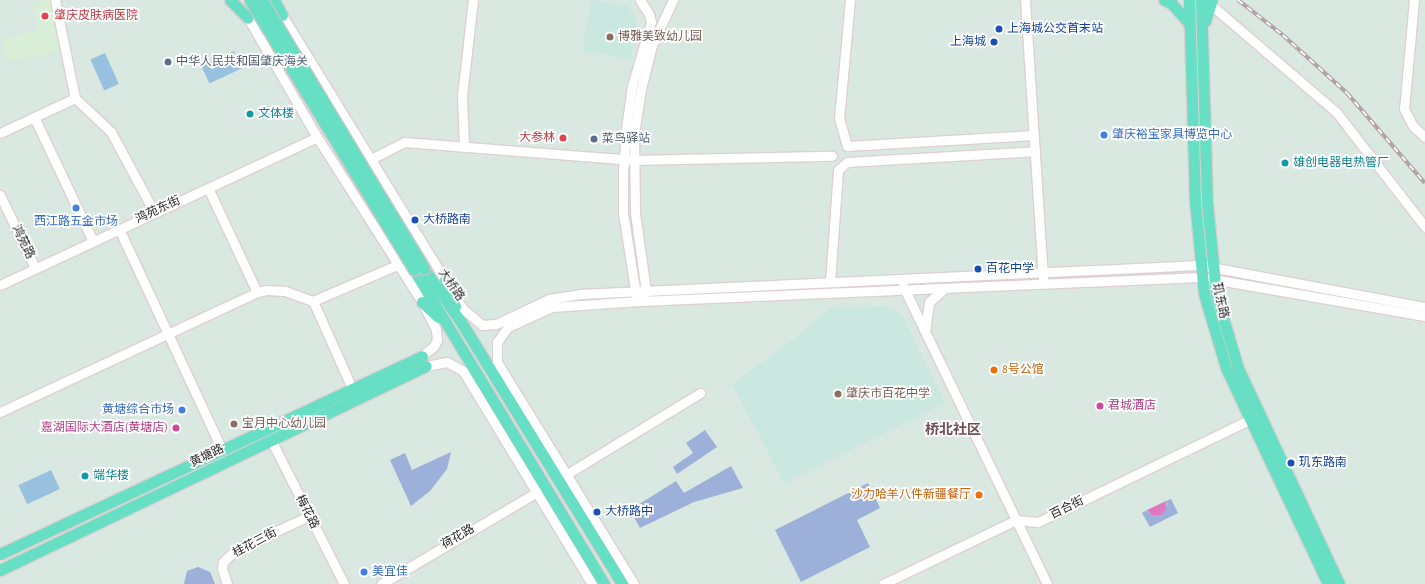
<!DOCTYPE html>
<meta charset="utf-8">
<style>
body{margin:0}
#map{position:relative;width:1425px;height:584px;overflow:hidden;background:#dae8e2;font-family:"Alegreya Sans","Noto Sans SC",sans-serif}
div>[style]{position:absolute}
.education>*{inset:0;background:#cae8df}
.medical>*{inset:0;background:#d8eed7}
.green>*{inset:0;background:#9cb0d9}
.pitch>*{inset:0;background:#98c1df;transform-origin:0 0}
.water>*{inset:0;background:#df77c3}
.roads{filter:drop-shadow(1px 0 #decfd2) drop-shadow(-1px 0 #decfd2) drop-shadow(0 1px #decfd2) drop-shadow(0 -1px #decfd2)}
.minor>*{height:9px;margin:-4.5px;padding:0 4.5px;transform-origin:4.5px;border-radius:4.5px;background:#fff}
.major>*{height:11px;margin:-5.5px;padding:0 5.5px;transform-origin:5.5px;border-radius:5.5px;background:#67dfc4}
.rail>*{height:3.5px;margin-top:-1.75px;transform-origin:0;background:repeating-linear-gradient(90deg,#fff 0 6px,#af9da0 0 12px);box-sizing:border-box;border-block:1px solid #af9da0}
.bridges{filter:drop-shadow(1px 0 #c7c7c7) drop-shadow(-1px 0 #c7c7c7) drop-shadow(0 1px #c7c7c7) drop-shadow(0 -1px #c7c7c7)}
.major-bridge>*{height:11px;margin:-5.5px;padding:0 5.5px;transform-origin:5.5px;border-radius:5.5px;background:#67dfc4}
.dots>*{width:11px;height:11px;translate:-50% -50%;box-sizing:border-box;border:2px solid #fff;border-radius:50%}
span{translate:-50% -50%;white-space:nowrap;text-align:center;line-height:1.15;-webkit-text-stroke:3.5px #fff;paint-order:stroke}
.health-label{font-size:12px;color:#be3a42}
.left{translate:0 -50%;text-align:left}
.right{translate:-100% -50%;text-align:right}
.transit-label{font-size:12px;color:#164399}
.education-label{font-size:12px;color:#785e54}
.service-label{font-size:12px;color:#4e5e75}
.culture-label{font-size:12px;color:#0d838f}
.shop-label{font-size:12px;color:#366cbe}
.street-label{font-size:12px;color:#272727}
.food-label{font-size:12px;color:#c56008}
.hotel-label{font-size:12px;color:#b23c85}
.quarter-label{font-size:14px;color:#724d53;font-weight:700}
</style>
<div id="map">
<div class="education">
<i style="clip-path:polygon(591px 0,628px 6px,637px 23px,631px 59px,582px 51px)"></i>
<i style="clip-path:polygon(886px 306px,900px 313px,904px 319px,945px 403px,784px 483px,732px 384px,790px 342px,830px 308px)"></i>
</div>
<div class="medical">
<i style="clip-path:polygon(51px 0,61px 51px,7px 62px,2px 38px,38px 31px,33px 2px)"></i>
</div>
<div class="green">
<i style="clip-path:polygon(705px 430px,717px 447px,677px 474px,673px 467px,693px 453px,686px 443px)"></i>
<i style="clip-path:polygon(451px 452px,447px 469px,430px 491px,411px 506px,390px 460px,405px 453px,412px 470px)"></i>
<i style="clip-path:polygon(731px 466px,743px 488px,694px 502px,640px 528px,630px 510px,676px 481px,684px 493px)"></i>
<i style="clip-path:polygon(868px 483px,880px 508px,857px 520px,870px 547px,801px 582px,775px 530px)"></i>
<i style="clip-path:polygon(1171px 499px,1178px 513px,1150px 527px,1142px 513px,1147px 510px,1149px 513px,1167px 505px,1166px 501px)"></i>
<i style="clip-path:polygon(198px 567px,210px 572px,215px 584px,184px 584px,187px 571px)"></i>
</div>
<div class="pitch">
<i style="left:234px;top:51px;width:19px;height:36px;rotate:65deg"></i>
<i style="left:105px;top:53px;width:34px;height:16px;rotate:66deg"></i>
<i style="left:51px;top:470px;width:21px;height:36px;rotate:65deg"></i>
</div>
<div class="water">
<i style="clip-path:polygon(1166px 501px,1166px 509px,1161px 515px,1152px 515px,1147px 510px)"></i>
</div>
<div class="roads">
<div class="minor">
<i style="left:55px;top:0;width:100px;rotate:78.5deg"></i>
<i style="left:75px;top:98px;width:50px;rotate:43.4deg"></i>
<i style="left:111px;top:132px;width:91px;rotate:61.7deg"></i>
<i style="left:850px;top:0;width:119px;rotate:95.3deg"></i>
<i style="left:839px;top:118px;width:29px;rotate:74deg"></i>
<i style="left:847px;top:146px;width:187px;rotate:-3.4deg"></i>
<i style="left:1025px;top:0;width:279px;rotate:86.3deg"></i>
<i style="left:1414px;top:0;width:109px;rotate:95.2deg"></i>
<i style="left:1404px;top:109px;width:19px;rotate:62deg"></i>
<i style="left:1413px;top:126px;width:16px;rotate:43deg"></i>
<i style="left:1210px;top:4px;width:167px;rotate:40.6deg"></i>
<i style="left:1337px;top:113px;width:144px;rotate:52.3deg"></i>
<i style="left:282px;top:15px;width:317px;rotate:58.4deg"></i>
<i style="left:248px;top:18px;width:138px;rotate:59.9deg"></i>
<i style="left:317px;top:137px;width:196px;rotate:57.5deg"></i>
<i style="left:422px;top:302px;width:31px;rotate:63deg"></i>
<i style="left:436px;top:330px;width:10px;rotate:84deg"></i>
<i style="left:437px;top:340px;width:7px;rotate:117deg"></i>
<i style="left:434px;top:346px;width:16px;rotate:140deg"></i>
<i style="left:34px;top:117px;width:137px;rotate:64.6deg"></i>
<i style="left:0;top:133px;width:83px;rotate:-25deg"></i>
<i style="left:464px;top:146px;width:50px;rotate:-92.3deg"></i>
<i style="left:462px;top:96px;width:97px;rotate:-83.5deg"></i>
<i style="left:371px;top:159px;width:37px;rotate:-27deg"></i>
<i style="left:404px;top:142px;width:230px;rotate:4.5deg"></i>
<i style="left:633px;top:160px;width:199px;rotate:-1.2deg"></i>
<i style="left:208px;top:188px;width:115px;rotate:64.8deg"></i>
<i style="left:0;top:195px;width:81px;rotate:64.4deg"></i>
<i style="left:119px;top:229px;width:244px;rotate:65deg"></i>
<i style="left:830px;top:282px;width:112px;rotate:-85.9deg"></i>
<i style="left:838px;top:170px;width:12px;rotate:-42deg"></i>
<i style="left:847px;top:162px;width:188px;rotate:-3.3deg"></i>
<i style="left:0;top:285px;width:350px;rotate:-25deg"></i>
<i style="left:903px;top:286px;width:331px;rotate:64.2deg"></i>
<i style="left:636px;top:295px;width:83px;rotate:-99deg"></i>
<i style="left:623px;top:213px;width:41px;rotate:-90deg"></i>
<i style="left:623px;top:172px;width:43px;rotate:-86deg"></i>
<i style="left:626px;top:129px;width:43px;rotate:-82.1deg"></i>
<i style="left:632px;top:86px;width:67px;rotate:-73.5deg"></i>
<i style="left:651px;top:22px;width:8px;rotate:-104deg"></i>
<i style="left:649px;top:14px;width:17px;rotate:-123deg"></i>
<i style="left:644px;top:295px;width:4px;rotate:-63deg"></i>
<i style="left:646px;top:291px;width:79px;rotate:-98deg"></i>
<i style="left:635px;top:213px;width:79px;rotate:-90.7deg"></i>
<i style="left:634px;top:134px;width:46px;rotate:-81.2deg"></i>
<i style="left:641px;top:89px;width:45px;rotate:-76deg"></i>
<i style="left:652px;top:45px;width:50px;rotate:-65deg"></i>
<i style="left:454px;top:296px;width:16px;rotate:55deg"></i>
<i style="left:463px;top:309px;width:25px;rotate:40deg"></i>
<i style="left:482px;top:325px;width:14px;rotate:-4deg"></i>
<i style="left:496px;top:324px;width:59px;rotate:-25.3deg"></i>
<i style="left:549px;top:299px;width:31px;rotate:-9deg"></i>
<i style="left:580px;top:294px;width:621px;rotate:-2.68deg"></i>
<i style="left:1200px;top:265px;width:229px;rotate:10.6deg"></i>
<i style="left:313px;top:301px;width:95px;rotate:65.9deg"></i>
<i style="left:925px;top:331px;width:29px;rotate:-82deg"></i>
<i style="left:929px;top:302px;width:21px;rotate:-41deg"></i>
<i style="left:426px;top:366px;width:21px;rotate:-11deg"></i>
<i style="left:447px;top:362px;width:18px;rotate:29deg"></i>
<i style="left:463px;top:371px;width:249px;rotate:58.8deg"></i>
<i style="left:0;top:412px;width:284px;rotate:-25deg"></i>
<i style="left:257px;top:292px;width:10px;rotate:-11deg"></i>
<i style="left:267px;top:290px;width:18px;rotate:3deg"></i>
<i style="left:285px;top:291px;width:30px;rotate:20deg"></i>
<i style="left:313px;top:301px;width:91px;rotate:-23.2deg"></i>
<i style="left:271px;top:440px;width:161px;rotate:63.1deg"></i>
<i style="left:567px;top:474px;width:156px;rotate:-31.3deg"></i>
<i style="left:227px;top:584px;width:16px;rotate:-108deg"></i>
<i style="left:222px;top:569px;width:7px;rotate:-82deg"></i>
<i style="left:223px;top:562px;width:10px;rotate:-45deg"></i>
<i style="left:230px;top:555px;width:19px;rotate:-32deg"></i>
<i style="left:246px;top:545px;width:69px;rotate:-24.7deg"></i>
<i style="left:381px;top:584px;width:181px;rotate:-30.5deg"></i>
<i style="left:634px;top:584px;width:261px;rotate:-121.7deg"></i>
<i style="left:497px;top:362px;width:20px;rotate:-90deg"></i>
<i style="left:497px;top:342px;width:19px;rotate:-54deg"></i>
<i style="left:508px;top:327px;width:48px;rotate:-24.4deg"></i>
<i style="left:552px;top:307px;width:88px;rotate:-3.9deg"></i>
<i style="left:640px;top:301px;width:562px;rotate:-2.45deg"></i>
<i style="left:1201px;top:277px;width:227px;rotate:9.9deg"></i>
<i style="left:883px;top:584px;width:148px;rotate:-25.7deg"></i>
<i style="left:1016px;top:520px;width:22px;rotate:5deg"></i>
<i style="left:1038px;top:522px;width:241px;rotate:-25.8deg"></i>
</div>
<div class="major">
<i style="left:230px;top:0;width:25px;rotate:45deg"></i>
<i style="left:274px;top:0;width:17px;rotate:62deg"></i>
<i style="left:1164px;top:0;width:8px;rotate:23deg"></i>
<i style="left:1171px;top:3px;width:28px;rotate:48deg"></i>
<i style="left:1189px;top:0;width:202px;rotate:88.3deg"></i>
<i style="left:1195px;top:202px;width:92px;rotate:84.4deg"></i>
<i style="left:1204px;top:294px;width:77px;rotate:73.4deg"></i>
<i style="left:1226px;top:368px;width:239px;rotate:64.7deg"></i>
<i style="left:1201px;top:0;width:202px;rotate:88.3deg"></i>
<i style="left:1207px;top:202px;width:92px;rotate:84.4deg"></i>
<i style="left:1216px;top:294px;width:77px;rotate:73.4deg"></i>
<i style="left:1238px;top:368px;width:238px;rotate:64.9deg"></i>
<i style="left:1205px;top:21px;width:22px;rotate:-72deg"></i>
<i style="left:424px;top:269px;width:65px;rotate:55.1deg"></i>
<i style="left:461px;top:322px;width:308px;rotate:58.4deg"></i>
<i style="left:414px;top:270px;width:367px;rotate:58.8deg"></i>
<i style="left:445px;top:280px;width:28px;rotate:69deg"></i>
<i style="left:422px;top:302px;width:22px;rotate:43deg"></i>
<i style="left:0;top:554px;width:466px;rotate:-25.1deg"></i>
<i style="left:0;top:570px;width:472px;rotate:-25.6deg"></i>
</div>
</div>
<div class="rail">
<i style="left:1238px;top:0;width:57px;rotate:37.9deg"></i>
<i style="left:1283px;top:35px;width:86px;rotate:42.2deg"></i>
<i style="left:1347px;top:93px;width:119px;rotate:49.1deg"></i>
</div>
<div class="bridges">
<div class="major-bridge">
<i style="left:250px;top:0;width:316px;rotate:58.7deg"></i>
<i style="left:262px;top:0;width:314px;rotate:58.9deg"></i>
</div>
</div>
<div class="dots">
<i style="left:45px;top:16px;background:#e0444e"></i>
<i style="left:999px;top:29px;background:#1a4fb4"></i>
<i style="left:610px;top:37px;background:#8d6e63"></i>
<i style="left:994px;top:42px;background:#1a4fb4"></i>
<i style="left:168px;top:62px;background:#5c6f8a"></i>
<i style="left:250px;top:114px;background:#0f9aa8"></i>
<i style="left:1104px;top:135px;background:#3f7fe0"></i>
<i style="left:563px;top:138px;background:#e0444e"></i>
<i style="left:594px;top:139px;background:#5c6f8a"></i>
<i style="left:1285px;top:163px;background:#0f9aa8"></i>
<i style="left:76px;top:208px;background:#3f7fe0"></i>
<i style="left:415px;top:220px;background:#1a4fb4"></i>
<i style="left:978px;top:269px;background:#1a4fb4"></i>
<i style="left:994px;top:370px;background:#e8710a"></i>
<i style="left:838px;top:394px;background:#8d6e63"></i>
<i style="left:1100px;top:406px;background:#d1479c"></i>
<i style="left:182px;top:410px;background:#3f7fe0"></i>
<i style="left:234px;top:424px;background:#8d6e63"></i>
<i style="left:176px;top:428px;background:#d1479c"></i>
<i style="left:1291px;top:463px;background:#1a4fb4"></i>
<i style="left:85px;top:476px;background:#0f9aa8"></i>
<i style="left:979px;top:495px;background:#e8710a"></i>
<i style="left:597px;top:512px;background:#1a4fb4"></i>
<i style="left:364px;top:572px;background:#3f7fe0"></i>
</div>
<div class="health-label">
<span class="left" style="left:54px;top:16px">肇庆皮肤病医院</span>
<span class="right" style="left:555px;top:138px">大参林</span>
</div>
<div class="transit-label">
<span class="left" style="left:1007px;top:29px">上海城公交首末站</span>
<span class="right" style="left:986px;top:42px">上海城</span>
<span class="left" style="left:423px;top:220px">大桥路南</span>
<span class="left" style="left:986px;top:269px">百花中学</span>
<span class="left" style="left:1299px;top:463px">玑东路南</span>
<span class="left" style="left:605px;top:512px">大桥路中</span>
</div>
<div class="education-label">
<span class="left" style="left:618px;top:37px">博雅美致幼儿园</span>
<span class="left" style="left:846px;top:394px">肇庆市百花中学</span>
<span class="left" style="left:242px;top:424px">宝月中心幼儿园</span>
</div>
<div class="service-label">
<span class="left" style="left:176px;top:62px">中华人民共和国肇庆海关</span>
<span class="left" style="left:602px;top:139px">菜鸟驿站</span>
</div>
<div class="culture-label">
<span class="left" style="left:258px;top:114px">文体楼</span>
<span class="left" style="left:1293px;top:163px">雄创电器电热管厂</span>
<span class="left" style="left:93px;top:476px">端华楼</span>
</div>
<div class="shop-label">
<span class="left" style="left:1112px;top:135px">肇庆裕宝家具博览中心</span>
<span style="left:76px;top:222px">西江路五金市场</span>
<span class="right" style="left:174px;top:410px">黄塘综合市场</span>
<span class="left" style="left:372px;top:572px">美宜佳</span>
</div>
<div class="street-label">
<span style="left:158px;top:210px;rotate:-25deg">鸿苑东街</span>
<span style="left:23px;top:242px;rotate:64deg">鸿苑路</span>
<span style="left:451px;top:285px;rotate:55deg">大桥路</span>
<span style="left:1220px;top:301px;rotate:77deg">玑东路</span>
<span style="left:207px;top:456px;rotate:-26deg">黄塘路</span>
<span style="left:1067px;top:508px;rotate:-26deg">百合街</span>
<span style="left:307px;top:512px;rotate:63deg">梅花路</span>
<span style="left:458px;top:537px;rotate:-30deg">荷花路</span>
<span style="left:255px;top:543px;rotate:-28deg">桂花三街</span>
</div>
<div class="food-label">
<span class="left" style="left:1002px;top:370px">8号公馆</span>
<span class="right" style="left:971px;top:495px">沙力哈羊八件新疆餐厅</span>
</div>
<div class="hotel-label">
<span class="left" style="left:1108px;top:406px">君城酒店</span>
<span class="right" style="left:168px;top:428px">嘉湖国际大酒店(黄塘店)</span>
</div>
<div class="quarter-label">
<span style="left:953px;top:430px">桥北社区</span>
</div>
</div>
